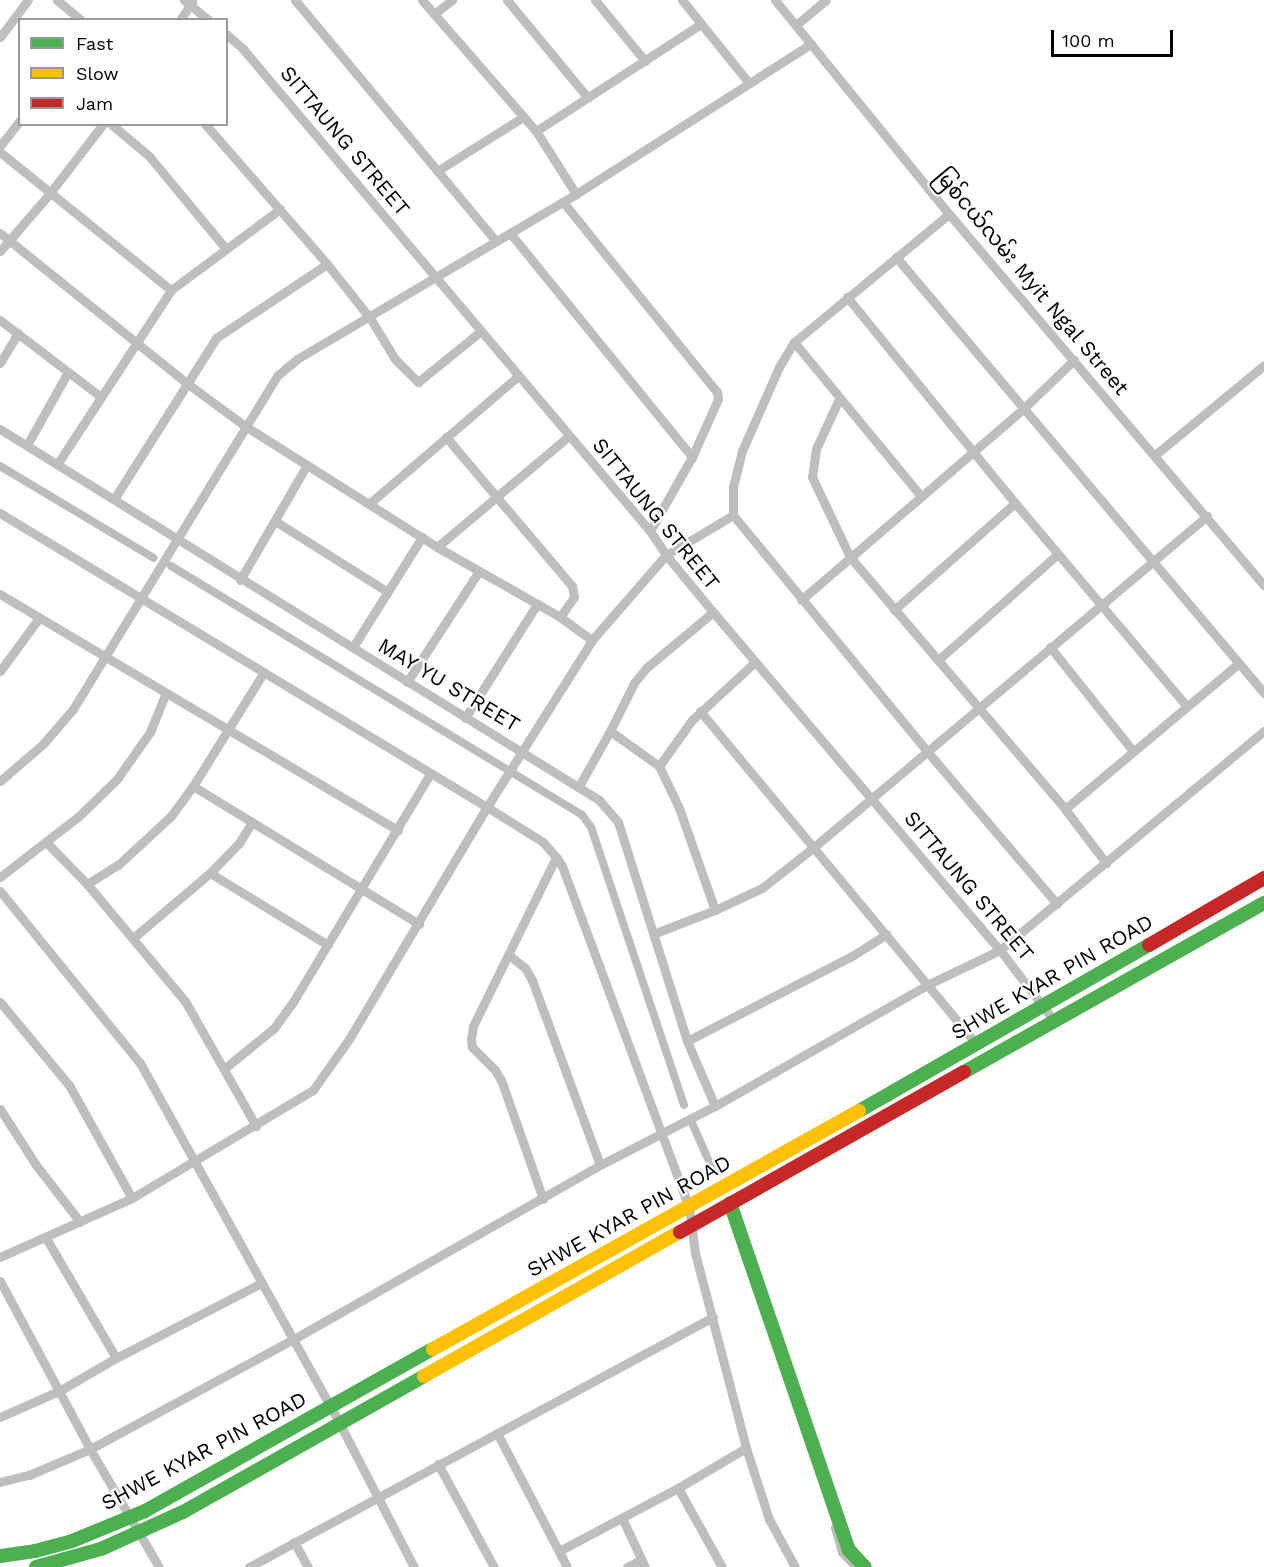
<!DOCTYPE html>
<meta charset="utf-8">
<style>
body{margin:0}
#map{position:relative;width:1264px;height:1567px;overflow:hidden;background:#fff;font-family:"Work Sans","Noto Sans Myanmar",sans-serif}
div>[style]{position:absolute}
.canal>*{height:8px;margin:-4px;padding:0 4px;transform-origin:4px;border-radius:4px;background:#bcbcbc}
.street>*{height:9px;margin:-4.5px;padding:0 4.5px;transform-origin:4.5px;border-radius:4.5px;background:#bebebe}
.fast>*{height:14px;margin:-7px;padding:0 7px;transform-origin:7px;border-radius:7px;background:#4caf50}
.slow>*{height:14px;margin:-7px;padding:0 7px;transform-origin:7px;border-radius:7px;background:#ffc107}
.jam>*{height:14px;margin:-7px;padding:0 7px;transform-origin:7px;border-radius:7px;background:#c62828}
span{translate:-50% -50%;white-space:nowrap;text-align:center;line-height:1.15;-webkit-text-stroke:4.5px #fff;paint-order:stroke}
.street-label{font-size:21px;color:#000}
.legend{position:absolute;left:18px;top:18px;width:210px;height:108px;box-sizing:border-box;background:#fff;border:2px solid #999;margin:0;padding:8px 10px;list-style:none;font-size:18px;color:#000}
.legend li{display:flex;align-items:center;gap:12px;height:30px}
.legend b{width:30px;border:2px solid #999}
.scale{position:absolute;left:1051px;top:30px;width:122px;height:27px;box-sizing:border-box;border:3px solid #000;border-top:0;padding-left:8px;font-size:18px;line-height:21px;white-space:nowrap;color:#000;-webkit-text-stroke:4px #fff;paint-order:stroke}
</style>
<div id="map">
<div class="canal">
<i style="left:0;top:466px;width:179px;rotate:30.9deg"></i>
<i style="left:171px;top:566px;width:481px;rotate:31.2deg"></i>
<i style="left:582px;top:815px;width:15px;rotate:53deg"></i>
<i style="left:591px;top:827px;width:293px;rotate:71.5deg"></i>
<i style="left:692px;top:1123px;width:49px;rotate:66deg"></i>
<i style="left:835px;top:1528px;width:26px;rotate:74deg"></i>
<i style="left:842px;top:1553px;width:20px;rotate:45deg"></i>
</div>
<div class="street">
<i style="left:57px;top:0;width:31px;rotate:40deg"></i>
<i style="left:184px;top:0;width:32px;rotate:39deg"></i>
<i style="left:295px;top:0;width:314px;rotate:50.2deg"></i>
<i style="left:422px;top:0;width:174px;rotate:49deg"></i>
<i style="left:536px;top:131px;width:75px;rotate:57.6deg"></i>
<i style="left:507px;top:0;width:127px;rotate:50.4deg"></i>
<i style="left:595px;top:0;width:79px;rotate:50.7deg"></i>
<i style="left:682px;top:0;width:107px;rotate:51.1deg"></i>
<i style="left:775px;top:0;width:276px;rotate:50.9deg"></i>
<i style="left:949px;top:214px;width:487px;rotate:49.7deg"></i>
<i style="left:434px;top:14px;width:23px;rotate:-38deg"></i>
<i style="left:180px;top:20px;width:22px;rotate:-56deg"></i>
<i style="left:796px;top:25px;width:39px;rotate:-40deg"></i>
<i style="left:226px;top:34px;width:23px;rotate:41deg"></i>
<i style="left:243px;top:49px;width:631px;rotate:49.82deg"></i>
<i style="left:650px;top:531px;width:29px;rotate:56deg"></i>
<i style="left:666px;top:555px;width:74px;rotate:50.5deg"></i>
<i style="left:713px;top:612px;width:443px;rotate:49.7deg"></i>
<i style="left:1000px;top:950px;width:89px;rotate:52.7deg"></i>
<i style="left:0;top:37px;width:46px;rotate:-52.9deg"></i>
<i style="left:111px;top:124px;width:50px;rotate:40.1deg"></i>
<i style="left:149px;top:156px;width:121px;rotate:50.4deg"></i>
<i style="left:205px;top:124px;width:186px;rotate:48.9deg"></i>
<i style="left:327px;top:264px;width:69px;rotate:51.5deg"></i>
<i style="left:370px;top:318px;width:48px;rotate:58.6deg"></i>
<i style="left:395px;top:359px;width:33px;rotate:45deg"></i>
<i style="left:418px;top:382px;width:81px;rotate:-39deg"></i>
<i style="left:536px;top:131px;width:197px;rotate:-33deg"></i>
<i style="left:0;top:146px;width:33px;rotate:-52deg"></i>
<i style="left:0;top:152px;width:220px;rotate:38.9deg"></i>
<i style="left:437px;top:171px;width:102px;rotate:-32.1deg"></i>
<i style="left:563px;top:202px;width:245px;rotate:51deg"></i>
<i style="left:717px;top:392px;width:7px;rotate:82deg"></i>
<i style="left:718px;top:399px;width:64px;rotate:114.1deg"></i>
<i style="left:692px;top:457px;width:85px;rotate:119.6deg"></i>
<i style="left:949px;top:214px;width:201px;rotate:140.4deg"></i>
<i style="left:794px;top:342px;width:29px;rotate:121deg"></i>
<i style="left:779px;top:367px;width:92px;rotate:113.8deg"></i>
<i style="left:742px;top:451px;width:36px;rotate:104deg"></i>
<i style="left:733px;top:486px;width:29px;rotate:90deg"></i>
<i style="left:733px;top:515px;width:304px;rotate:50.6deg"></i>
<i style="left:926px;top:750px;width:202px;rotate:49.6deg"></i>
<i style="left:0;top:233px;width:241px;rotate:38.8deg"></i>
<i style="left:188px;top:384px;width:71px;rotate:36.4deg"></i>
<i style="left:245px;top:426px;width:227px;rotate:32.2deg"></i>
<i style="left:437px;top:547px;width:142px;rotate:29.6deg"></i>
<i style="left:560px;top:617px;width:39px;rotate:36deg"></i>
<i style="left:510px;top:233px;width:289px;rotate:50.9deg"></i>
<i style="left:0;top:251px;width:77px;rotate:-49.2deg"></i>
<i style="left:50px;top:193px;width:87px;rotate:-52.5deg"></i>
<i style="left:896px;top:257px;width:571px;rotate:49.83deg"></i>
<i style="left:847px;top:297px;width:266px;rotate:50.8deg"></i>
<i style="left:1015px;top:503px;width:265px;rotate:49.8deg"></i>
<i style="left:0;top:320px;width:127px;rotate:37.3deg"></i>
<i style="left:794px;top:342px;width:198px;rotate:50.5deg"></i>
<i style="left:0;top:363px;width:35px;rotate:-59deg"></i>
<i style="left:839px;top:399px;width:55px;rotate:114.7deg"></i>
<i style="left:816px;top:449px;width:28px;rotate:98deg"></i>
<i style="left:812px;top:477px;width:89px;rotate:64.6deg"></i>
<i style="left:850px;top:557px;width:331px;rotate:49.5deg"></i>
<i style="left:1065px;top:809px;width:68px;rotate:52.8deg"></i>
<i style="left:0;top:429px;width:705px;rotate:31.77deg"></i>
<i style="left:599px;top:800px;width:29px;rotate:49deg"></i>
<i style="left:618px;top:822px;width:230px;rotate:72.5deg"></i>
<i style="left:687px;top:1041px;width:71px;rotate:66.7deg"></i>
<i style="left:446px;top:437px;width:195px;rotate:49.8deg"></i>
<i style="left:572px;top:586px;width:11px;rotate:80deg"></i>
<i style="left:574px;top:597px;width:24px;rotate:125deg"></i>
<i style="left:27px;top:445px;width:84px;rotate:-60.7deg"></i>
<i style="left:1155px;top:455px;width:141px;rotate:-39.5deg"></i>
<i style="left:58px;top:463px;width:207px;rotate:-56.8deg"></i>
<i style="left:171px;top:290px;width:136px;rotate:-36.6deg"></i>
<i style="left:114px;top:499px;width:191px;rotate:-57.6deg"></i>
<i style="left:216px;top:338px;width:133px;rotate:-33.7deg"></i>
<i style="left:370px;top:503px;width:195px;rotate:-40.6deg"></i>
<i style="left:0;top:513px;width:569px;rotate:31.12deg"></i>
<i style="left:487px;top:807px;width:66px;rotate:32deg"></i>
<i style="left:543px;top:842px;width:20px;rotate:49deg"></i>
<i style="left:556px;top:857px;width:11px;rotate:56deg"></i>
<i style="left:562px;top:866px;width:364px;rotate:69.6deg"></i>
<i style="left:689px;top:1207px;width:46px;rotate:82.6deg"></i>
<i style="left:695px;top:1253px;width:202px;rotate:75.3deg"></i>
<i style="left:746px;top:1448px;width:75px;rotate:72.1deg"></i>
<i style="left:769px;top:1519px;width:55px;rotate:61.6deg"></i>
<i style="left:275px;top:521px;width:131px;rotate:32.2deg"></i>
<i style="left:437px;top:547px;width:172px;rotate:-40.1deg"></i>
<i style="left:240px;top:580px;width:133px;rotate:-59.8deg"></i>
<i style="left:0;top:594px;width:463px;rotate:30.7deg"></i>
<i style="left:801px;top:600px;width:293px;rotate:-40.7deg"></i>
<i style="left:1023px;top:409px;width:71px;rotate:-43.9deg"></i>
<i style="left:894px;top:610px;width:162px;rotate:-41.5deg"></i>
<i style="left:353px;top:647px;width:130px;rotate:-57.9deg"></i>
<i style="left:1050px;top:647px;width:133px;rotate:51.4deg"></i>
<i style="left:938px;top:660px;width:160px;rotate:-41.5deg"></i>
<i style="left:0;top:671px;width:66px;rotate:-53.7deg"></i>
<i style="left:407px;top:682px;width:132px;rotate:-57deg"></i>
<i style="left:700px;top:711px;width:434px;rotate:50.3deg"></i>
<i style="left:465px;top:718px;width:135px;rotate:-57.7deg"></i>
<i style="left:610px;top:731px;width:60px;rotate:35.5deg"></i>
<i style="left:659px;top:766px;width:47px;rotate:64.5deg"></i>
<i style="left:679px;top:808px;width:108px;rotate:70.6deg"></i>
<i style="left:659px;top:766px;width:57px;rotate:-54.3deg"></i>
<i style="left:692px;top:720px;width:86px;rotate:-42.6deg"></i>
<i style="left:0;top:781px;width:57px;rotate:-40.7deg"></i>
<i style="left:43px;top:744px;width:46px;rotate:-49.4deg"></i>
<i style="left:73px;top:709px;width:392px;rotate:-58.5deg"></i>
<i style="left:278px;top:375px;width:25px;rotate:-40deg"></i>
<i style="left:297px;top:359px;width:324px;rotate:-30.6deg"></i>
<i style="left:576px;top:194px;width:279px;rotate:-32.6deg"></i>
<i style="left:193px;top:786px;width:265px;rotate:31.4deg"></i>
<i style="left:579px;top:786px;width:63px;rotate:-60.6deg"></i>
<i style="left:610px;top:731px;width:54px;rotate:-63.4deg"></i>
<i style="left:634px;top:683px;width:19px;rotate:-51deg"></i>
<i style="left:646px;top:668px;width:87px;rotate:-39.9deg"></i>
<i style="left:1065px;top:809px;width:226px;rotate:-40deg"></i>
<i style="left:46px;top:842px;width:59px;rotate:45.7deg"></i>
<i style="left:87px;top:884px;width:153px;rotate:50.1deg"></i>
<i style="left:185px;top:1001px;width:144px;rotate:60.4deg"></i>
<i style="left:210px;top:873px;width:138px;rotate:31.4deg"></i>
<i style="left:0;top:877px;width:100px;rotate:-37.7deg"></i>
<i style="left:79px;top:816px;width:53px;rotate:-44.2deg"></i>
<i style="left:117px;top:779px;width:57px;rotate:-54.9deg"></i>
<i style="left:150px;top:732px;width:40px;rotate:-68deg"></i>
<i style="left:87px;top:884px;width:36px;rotate:-32deg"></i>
<i style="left:118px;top:865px;width:72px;rotate:-42.8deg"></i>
<i style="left:171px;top:816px;width:37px;rotate:-54deg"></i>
<i style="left:193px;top:786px;width:134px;rotate:-58.1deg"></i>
<i style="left:0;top:891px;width:222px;rotate:50.9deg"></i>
<i style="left:140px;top:1063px;width:393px;rotate:61deg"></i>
<i style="left:331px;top:1407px;width:180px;rotate:62.6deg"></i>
<i style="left:653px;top:934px;width:66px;rotate:-21.2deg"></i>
<i style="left:715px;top:910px;width:52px;rotate:-25.1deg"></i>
<i style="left:762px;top:888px;width:66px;rotate:-38.3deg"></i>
<i style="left:814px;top:847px;width:514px;rotate:-40.11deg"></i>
<i style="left:133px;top:938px;width:101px;rotate:-40.2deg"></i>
<i style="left:210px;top:873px;width:42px;rotate:-46deg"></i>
<i style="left:239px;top:843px;width:25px;rotate:-58deg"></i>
<i style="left:509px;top:955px;width:21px;rotate:39deg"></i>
<i style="left:525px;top:968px;width:14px;rotate:60deg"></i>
<i style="left:532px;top:980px;width:197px;rotate:69.8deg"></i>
<i style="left:0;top:1002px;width:108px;rotate:50.3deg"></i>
<i style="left:69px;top:1085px;width:129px;rotate:60.9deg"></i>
<i style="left:687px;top:1041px;width:186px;rotate:-27.3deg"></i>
<i style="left:852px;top:956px;width:41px;rotate:-32.2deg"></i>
<i style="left:225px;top:1068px;width:63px;rotate:-39.2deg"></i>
<i style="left:274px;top:1028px;width:32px;rotate:-54deg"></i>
<i style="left:293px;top:1002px;width:266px;rotate:-59deg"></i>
<i style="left:0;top:1109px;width:67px;rotate:57.3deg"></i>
<i style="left:36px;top:1165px;width:72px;rotate:52.3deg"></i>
<i style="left:543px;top:1199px;width:126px;rotate:-109.4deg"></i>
<i style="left:501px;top:1080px;width:12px;rotate:-121deg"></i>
<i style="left:495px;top:1070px;width:33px;rotate:-135deg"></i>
<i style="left:472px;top:1047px;width:8px;rotate:-97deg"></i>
<i style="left:471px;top:1039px;width:13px;rotate:-81deg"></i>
<i style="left:473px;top:1026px;width:188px;rotate:-63.8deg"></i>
<i style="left:46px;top:1238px;width:139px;rotate:59.7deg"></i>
<i style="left:0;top:1257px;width:145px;rotate:-24.1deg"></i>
<i style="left:132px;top:1198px;width:211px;rotate:-30.8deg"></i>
<i style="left:313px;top:1090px;width:62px;rotate:-54.8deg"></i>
<i style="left:349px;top:1039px;width:270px;rotate:-59.3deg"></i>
<i style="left:487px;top:807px;width:197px;rotate:-57.8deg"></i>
<i style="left:592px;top:640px;width:113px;rotate:-49deg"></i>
<i style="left:666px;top:555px;width:78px;rotate:-30.8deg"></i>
<i style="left:0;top:1281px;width:191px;rotate:61.8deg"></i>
<i style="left:90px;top:1449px;width:137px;rotate:59.7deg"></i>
<i style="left:0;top:1417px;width:64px;rotate:-23.8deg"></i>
<i style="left:59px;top:1391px;width:66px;rotate:-30.1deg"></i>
<i style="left:116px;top:1358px;width:163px;rotate:-27.3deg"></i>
<i style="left:497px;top:1433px;width:151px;rotate:62.4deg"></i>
<i style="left:438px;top:1464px;width:117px;rotate:61.5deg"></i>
<i style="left:0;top:1482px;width:30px;rotate:-14deg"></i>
<i style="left:29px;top:1475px;width:66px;rotate:-23.1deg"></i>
<i style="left:90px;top:1449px;width:230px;rotate:-28.4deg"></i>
<i style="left:292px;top:1340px;width:354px;rotate:-29.6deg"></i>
<i style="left:600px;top:1165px;width:129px;rotate:-27.2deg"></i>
<i style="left:715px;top:1106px;width:246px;rotate:-29.7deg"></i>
<i style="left:929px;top:984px;width:79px;rotate:-25.6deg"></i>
<i style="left:1000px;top:950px;width:343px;rotate:-39.7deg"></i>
<i style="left:678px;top:1488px;width:90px;rotate:60.9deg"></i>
<i style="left:622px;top:1518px;width:54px;rotate:64.9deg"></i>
<i style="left:294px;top:1542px;width:29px;rotate:61deg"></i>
<i style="left:559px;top:1551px;width:135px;rotate:-27.9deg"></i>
<i style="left:678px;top:1488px;width:79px;rotate:-30.5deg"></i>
<i style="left:249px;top:1567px;width:527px;rotate:-28.32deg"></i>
<i style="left:627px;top:1567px;width:16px;rotate:-27deg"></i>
</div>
<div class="fast">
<i style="left:964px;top:1072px;width:344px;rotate:-29.4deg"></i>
<i style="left:859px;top:1111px;width:334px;rotate:-29.8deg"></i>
<i style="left:730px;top:1203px;width:367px;rotate:71.1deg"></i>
<i style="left:849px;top:1550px;width:23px;rotate:47deg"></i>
<i style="left:0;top:1556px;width:35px;rotate:-8deg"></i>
<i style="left:35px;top:1551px;width:38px;rotate:-15deg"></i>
<i style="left:72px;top:1541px;width:79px;rotate:-22.3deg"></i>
<i style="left:145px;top:1511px;width:330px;rotate:-29.4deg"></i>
<i style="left:36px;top:1567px;width:67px;rotate:-15.5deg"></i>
<i style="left:101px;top:1549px;width:90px;rotate:-24.3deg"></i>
<i style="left:183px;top:1512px;width:277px;rotate:-29.4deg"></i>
</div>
<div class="slow">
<i style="left:433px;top:1349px;width:488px;rotate:-29.2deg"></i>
<i style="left:424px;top:1376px;width:294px;rotate:-29.4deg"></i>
</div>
<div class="jam">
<i style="left:1149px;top:945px;width:133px;rotate:-30.2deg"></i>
<i style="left:680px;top:1232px;width:326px;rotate:-29.4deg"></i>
</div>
<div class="street-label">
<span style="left:345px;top:141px;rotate:50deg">SITTAUNG STREET</span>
<span style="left:1032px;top:282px;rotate:50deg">မြစ်ငယ်လမ်း Myit Ngal Street</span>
<span style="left:656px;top:514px;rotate:51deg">SITTAUNG STREET</span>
<span style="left:449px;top:685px;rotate:31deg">MAY YU STREET</span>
<span style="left:969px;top:886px;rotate:50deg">SITTAUNG STREET</span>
<span style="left:1052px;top:977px;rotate:-30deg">SHWE KYAR PIN ROAD</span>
<span style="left:629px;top:1216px;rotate:-29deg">SHWE KYAR PIN ROAD</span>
<span style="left:204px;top:1451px;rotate:-28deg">SHWE KYAR PIN ROAD</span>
</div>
<ul class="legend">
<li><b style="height:8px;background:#4caf50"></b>Fast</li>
<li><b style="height:8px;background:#ffc107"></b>Slow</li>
<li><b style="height:8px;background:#c62828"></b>Jam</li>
</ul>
<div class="scale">100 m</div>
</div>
